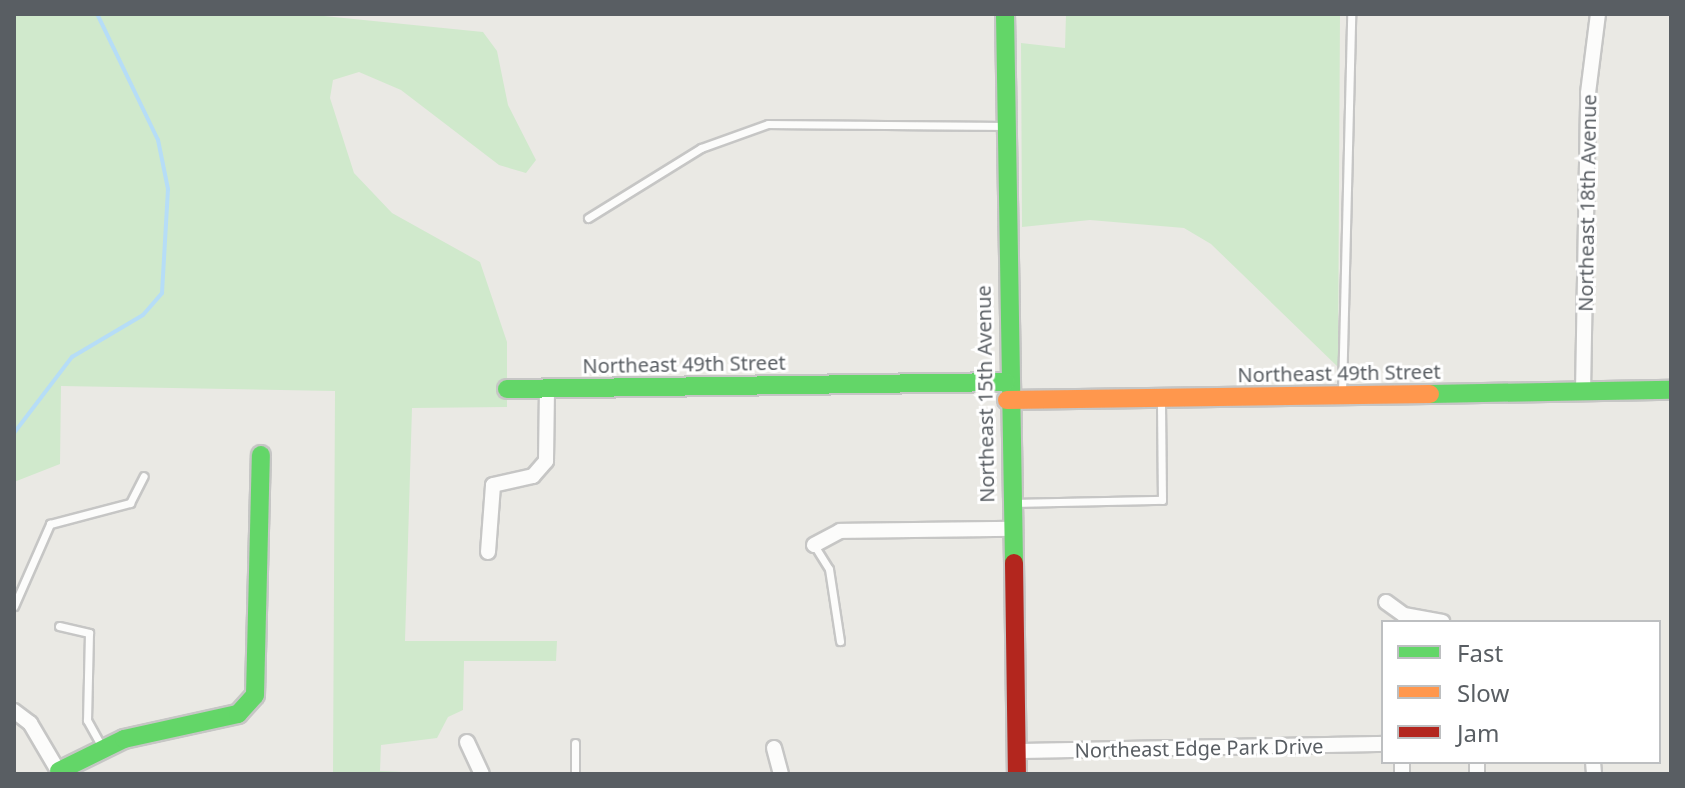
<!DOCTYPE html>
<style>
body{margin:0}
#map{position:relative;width:1685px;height:788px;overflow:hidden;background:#eae9e4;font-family:"Noto Sans",sans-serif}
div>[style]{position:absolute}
.green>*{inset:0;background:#d0e9cc}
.stream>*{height:4px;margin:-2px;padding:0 2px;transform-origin:2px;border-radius:2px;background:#b6ddf7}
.roads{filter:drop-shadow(2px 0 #c6c6c5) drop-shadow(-2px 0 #c6c6c5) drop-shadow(0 2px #c6c6c5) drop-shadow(0 -2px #c6c6c5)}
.lane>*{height:7px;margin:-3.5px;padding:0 3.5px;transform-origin:3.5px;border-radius:3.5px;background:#fcfcfb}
.street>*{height:14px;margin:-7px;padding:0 7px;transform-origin:7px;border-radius:7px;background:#fcfcfb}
.fast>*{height:18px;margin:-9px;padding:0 9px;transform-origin:9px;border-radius:9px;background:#63d668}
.slow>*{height:18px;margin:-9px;padding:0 9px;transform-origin:9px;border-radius:9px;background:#ff974d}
.jam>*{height:18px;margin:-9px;padding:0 9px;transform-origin:9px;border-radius:9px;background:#b3261e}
span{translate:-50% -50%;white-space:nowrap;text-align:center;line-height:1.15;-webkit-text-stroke:6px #fff;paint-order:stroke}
.street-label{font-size:20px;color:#595e63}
.frame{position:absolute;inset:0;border:16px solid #595e63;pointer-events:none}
.legend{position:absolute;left:1381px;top:620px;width:280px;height:144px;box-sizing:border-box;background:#fff;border:2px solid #bdbfc1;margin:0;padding:10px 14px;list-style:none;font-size:24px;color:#595e63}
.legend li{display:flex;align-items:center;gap:16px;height:40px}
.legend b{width:40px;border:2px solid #bdbfc1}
</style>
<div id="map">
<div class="green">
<i style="clip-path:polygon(14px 14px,304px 14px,483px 32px,497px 51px,508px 105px,536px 160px,526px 173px,499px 165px,401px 90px,359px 72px,333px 80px,330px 98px,354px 173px,392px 213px,480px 262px,507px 342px,507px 407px,412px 408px,405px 641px,557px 641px,556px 661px,464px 661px,463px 710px,448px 717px,437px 738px,381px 745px,380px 771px,448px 774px,333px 774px,335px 391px,61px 386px,60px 464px,14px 482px)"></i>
<i style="clip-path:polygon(1066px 14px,1340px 14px,1338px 367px,1211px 244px,1184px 228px,1090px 220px,1022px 227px,1021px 43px,1065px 48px)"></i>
</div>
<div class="stream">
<i style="left:14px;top:433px;width:96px;rotate:-52.7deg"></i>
<i style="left:72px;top:357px;width:82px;rotate:-30.6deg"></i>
<i style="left:143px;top:315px;width:29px;rotate:-49deg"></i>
<i style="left:162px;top:293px;width:104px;rotate:-86.7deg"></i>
<i style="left:168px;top:189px;width:50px;rotate:-101.5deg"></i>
<i style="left:158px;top:140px;width:140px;rotate:-115.8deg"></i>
</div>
<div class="roads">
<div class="lane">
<i style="left:588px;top:218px;width:133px;rotate:-31.8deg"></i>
<i style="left:701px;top:148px;width:71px;rotate:-19.7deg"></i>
<i style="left:768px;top:124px;width:235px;rotate:0.5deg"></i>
<i style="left:1342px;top:393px;width:379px;rotate:-88.6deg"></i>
<i style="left:1015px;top:503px;width:147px;rotate:-1.2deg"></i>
<i style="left:1162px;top:500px;width:100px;rotate:-90.6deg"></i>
<i style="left:814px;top:545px;width:28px;rotate:58deg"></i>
<i style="left:829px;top:569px;width:73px;rotate:81.3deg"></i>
<i style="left:14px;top:606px;width:90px;rotate:-66.3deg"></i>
<i style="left:50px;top:524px;width:83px;rotate:-14.7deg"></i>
<i style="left:130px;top:503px;width:30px;rotate:-63deg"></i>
<i style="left:59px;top:626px;width:31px;rotate:13deg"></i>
<i style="left:89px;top:633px;width:87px;rotate:91.3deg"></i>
<i style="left:87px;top:720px;width:31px;rotate:61deg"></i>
<i style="left:575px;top:774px;width:31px;rotate:-90deg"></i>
</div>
<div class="street">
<i style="left:1583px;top:392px;width:299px;rotate:-89deg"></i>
<i style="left:1588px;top:93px;width:80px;rotate:-82.8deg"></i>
<i style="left:814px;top:545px;width:30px;rotate:-28deg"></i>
<i style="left:840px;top:531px;width:168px;rotate:-0.7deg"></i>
<i style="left:488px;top:552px;width:67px;rotate:-85.7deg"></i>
<i style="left:493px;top:485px;width:41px;rotate:-12.7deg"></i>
<i style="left:533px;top:476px;width:20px;rotate:-49deg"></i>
<i style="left:546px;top:461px;width:72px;rotate:-89.2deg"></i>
<i style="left:1386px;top:602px;width:22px;rotate:36deg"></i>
<i style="left:1404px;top:615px;width:39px;rotate:10deg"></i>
<i style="left:14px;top:711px;width:20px;rotate:37deg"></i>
<i style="left:30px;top:723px;width:59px;rotate:59.5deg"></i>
<i style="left:467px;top:742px;width:35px;rotate:65deg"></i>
<i style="left:774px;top:748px;width:27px;rotate:75deg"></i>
<i style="left:1016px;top:751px;width:367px;rotate:-1.1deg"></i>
<i style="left:1477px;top:762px;width:12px;rotate:90deg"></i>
<i style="left:1593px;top:762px;width:12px;rotate:85deg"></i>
<i style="left:1402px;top:774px;width:12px;rotate:-90deg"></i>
</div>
<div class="fast">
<i style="left:1005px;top:14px;width:549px;rotate:89.06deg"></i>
<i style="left:507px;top:389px;width:499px;rotate:-0.8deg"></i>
<i style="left:1430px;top:394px;width:241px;rotate:-1deg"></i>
<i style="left:59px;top:771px;width:72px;rotate:-26.2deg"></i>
<i style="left:124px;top:739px;width:117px;rotate:-12.4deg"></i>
<i style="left:238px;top:714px;width:25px;rotate:-48deg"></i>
<i style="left:255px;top:695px;width:240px;rotate:-88.6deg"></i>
</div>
<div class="slow">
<i style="left:1007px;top:400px;width:423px;rotate:-0.8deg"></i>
</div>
<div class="jam">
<i style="left:1014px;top:563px;width:211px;rotate:89.2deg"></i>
</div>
</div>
<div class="street-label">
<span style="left:1587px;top:203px;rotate:-89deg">Northeast 18th Avenue</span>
<span style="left:684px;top:364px;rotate:-1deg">Northeast 49th Street</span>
<span style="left:1339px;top:373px;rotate:-1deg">Northeast 49th Street</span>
<span style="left:985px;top:394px;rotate:-91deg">Northeast 15th Avenue</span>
<span style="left:1199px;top:748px;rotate:-1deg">Northeast Edge Park Drive</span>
</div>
<div class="frame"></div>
<ul class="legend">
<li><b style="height:10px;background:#63d668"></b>Fast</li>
<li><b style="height:10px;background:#ff974d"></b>Slow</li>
<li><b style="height:10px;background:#b3261e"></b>Jam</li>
</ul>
</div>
